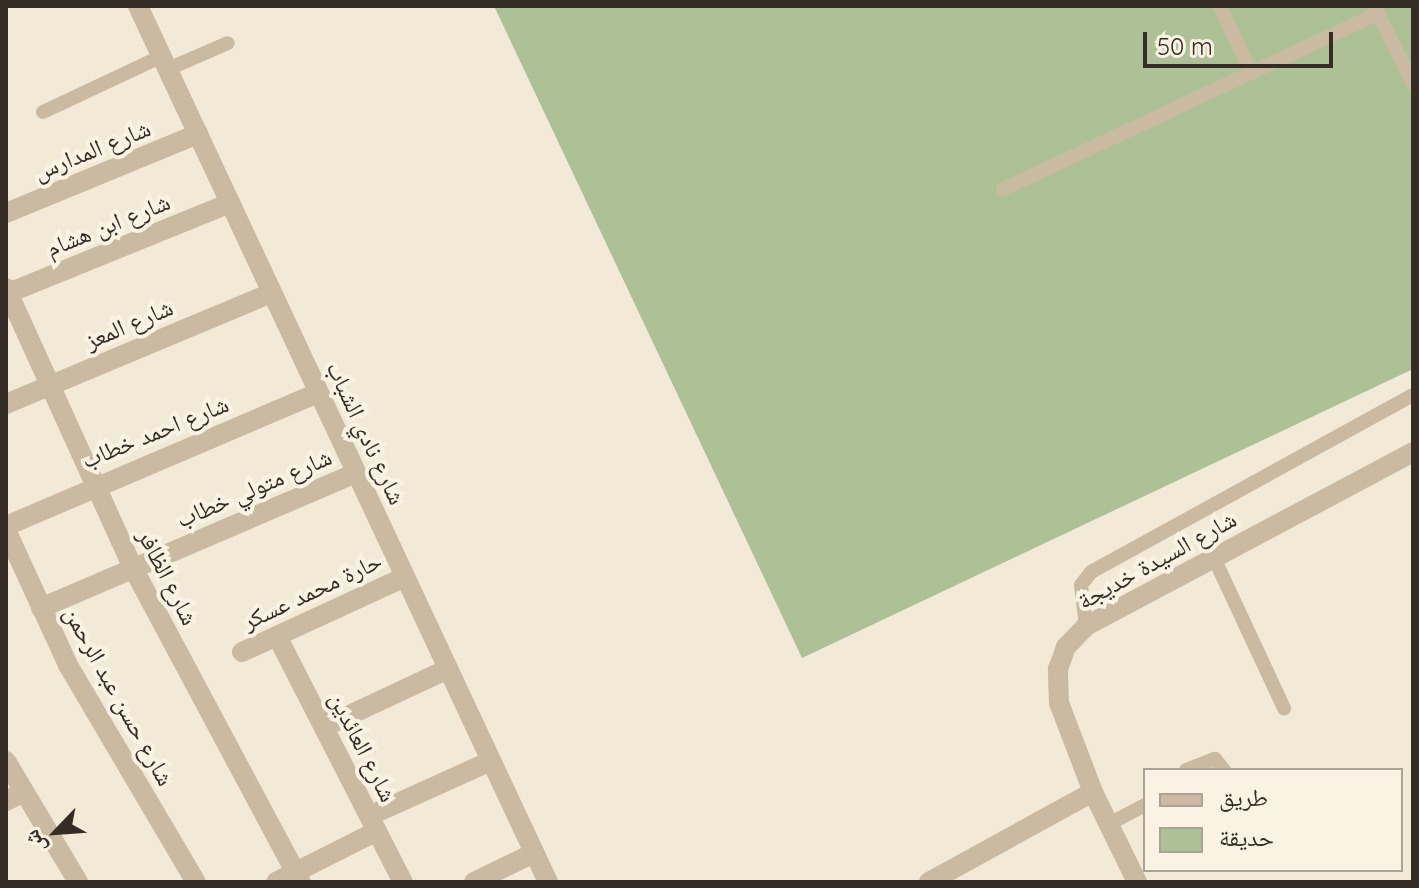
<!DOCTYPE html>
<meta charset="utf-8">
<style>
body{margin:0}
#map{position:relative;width:1419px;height:888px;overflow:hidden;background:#f2e9d7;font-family:Quicksand,"Noto Naskh Arabic",sans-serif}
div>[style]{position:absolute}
.green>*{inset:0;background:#adc196}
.lane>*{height:14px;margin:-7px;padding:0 7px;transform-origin:7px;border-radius:7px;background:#cabaa2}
.street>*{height:20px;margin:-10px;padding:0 10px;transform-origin:10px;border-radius:10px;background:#cabaa2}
span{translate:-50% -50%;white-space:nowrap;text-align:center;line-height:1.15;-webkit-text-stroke:8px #faf2e3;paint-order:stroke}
.street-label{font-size:24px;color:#342c25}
.frame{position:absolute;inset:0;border:8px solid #342c25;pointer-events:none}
.legend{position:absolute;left:1143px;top:768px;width:260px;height:104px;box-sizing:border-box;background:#faf2e3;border:2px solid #aba397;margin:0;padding:10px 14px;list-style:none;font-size:24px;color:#342c25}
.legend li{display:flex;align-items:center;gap:16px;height:40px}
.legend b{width:40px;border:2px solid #aba397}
.north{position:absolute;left:16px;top:792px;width:80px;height:80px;-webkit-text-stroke:6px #faf2e3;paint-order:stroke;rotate:245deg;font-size:22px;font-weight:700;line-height:32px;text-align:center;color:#342c25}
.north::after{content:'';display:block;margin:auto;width:28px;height:36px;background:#342c25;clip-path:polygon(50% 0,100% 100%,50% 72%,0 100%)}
.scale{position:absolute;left:1143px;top:32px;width:190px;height:36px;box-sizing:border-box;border:4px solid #342c25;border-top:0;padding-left:10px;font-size:24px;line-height:28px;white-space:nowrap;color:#342c25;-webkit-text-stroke:6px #faf2e3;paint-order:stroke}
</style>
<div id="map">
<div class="green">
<i style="clip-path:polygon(494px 6px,1413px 6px,1413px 369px,802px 658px)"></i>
</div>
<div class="lane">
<i style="left:1220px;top:6px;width:74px;rotate:65.2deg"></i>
<i style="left:1374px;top:6px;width:87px;rotate:63.4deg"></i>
<i style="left:168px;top:69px;width:65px;rotate:-23.4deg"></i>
<i style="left:43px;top:112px;width:132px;rotate:-25.2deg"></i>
<i style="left:1003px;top:189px;width:413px;rotate:-25.1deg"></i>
<i style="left:1214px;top:558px;width:166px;rotate:65deg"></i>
<i style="left:1086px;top:626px;width:41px;rotate:-97deg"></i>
<i style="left:1081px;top:585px;width:16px;rotate:-52deg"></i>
<i style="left:1091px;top:572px;width:367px;rotate:-28.8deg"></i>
<i style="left:1186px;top:770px;width:31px;rotate:-21deg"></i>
<i style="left:1215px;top:759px;width:14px;rotate:51deg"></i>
<i style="left:1109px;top:824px;width:41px;rotate:-27.8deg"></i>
</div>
<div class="street">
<i style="left:138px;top:6px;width:967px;rotate:64.92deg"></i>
<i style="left:6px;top:213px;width:208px;rotate:-22.4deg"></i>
<i style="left:6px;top:288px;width:307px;rotate:65.6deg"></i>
<i style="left:133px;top:568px;width:356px;rotate:61.9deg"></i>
<i style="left:6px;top:294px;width:242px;rotate:-22.1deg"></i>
<i style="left:6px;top:404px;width:288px;rotate:-22.7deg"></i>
<i style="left:6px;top:526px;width:339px;rotate:-23.1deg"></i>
<i style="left:6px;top:530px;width:149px;rotate:65.3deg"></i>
<i style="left:68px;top:665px;width:252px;rotate:59.5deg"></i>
<i style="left:41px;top:608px;width:343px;rotate:-23.2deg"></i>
<i style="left:277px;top:636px;width:276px;rotate:62.9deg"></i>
<i style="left:242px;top:652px;width:179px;rotate:-24.7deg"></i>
<i style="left:324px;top:727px;width:137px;rotate:-25.1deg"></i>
<i style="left:6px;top:761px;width:141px;rotate:59.2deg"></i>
<i style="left:6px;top:801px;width:20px;rotate:-27deg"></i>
<i style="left:369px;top:816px;width:134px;rotate:-24.3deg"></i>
<i style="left:276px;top:882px;width:113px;rotate:-26.8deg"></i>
<i style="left:474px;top:882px;width:67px;rotate:-25.8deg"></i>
<i style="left:929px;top:882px;width:187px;rotate:-28.8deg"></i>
<i style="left:1137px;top:882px;width:100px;rotate:-116.1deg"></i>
<i style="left:1093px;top:792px;width:95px;rotate:-110.9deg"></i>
<i style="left:1059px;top:703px;width:34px;rotate:-92deg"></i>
<i style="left:1058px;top:669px;width:23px;rotate:-70deg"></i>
<i style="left:1066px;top:647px;width:29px;rotate:-46deg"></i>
<i style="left:1086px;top:626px;width:370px;rotate:-28deg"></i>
</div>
<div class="street-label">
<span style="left:92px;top:150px;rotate:-22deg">شارع المدارس</span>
<span style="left:108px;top:225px;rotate:-22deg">شارع ابن هشام</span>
<span style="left:129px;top:324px;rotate:-23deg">شارع المعز</span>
<span style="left:155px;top:432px;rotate:-22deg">شارع احمد خطاب</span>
<span style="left:366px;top:433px;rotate:65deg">شارع نادي الشباب</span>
<span style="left:254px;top:488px;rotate:-23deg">شارع متولي خطاب</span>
<span style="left:1157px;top:560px;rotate:-29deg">شارع السيدة خديجة</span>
<span style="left:168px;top:577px;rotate:63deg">شارع الظافر</span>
<span style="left:312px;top:591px;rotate:-25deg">حارة محمد عسكر</span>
<span style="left:119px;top:696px;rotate:61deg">شارع حسن عبد الرحمن</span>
<span style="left:363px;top:747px;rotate:63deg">شارع العائدين</span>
</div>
<div class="frame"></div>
<ul class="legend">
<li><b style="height:10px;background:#cabaa2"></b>طريق</li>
<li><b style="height:22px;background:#adc196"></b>حديقة</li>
</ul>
<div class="north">ش</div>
<div class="scale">50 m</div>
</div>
